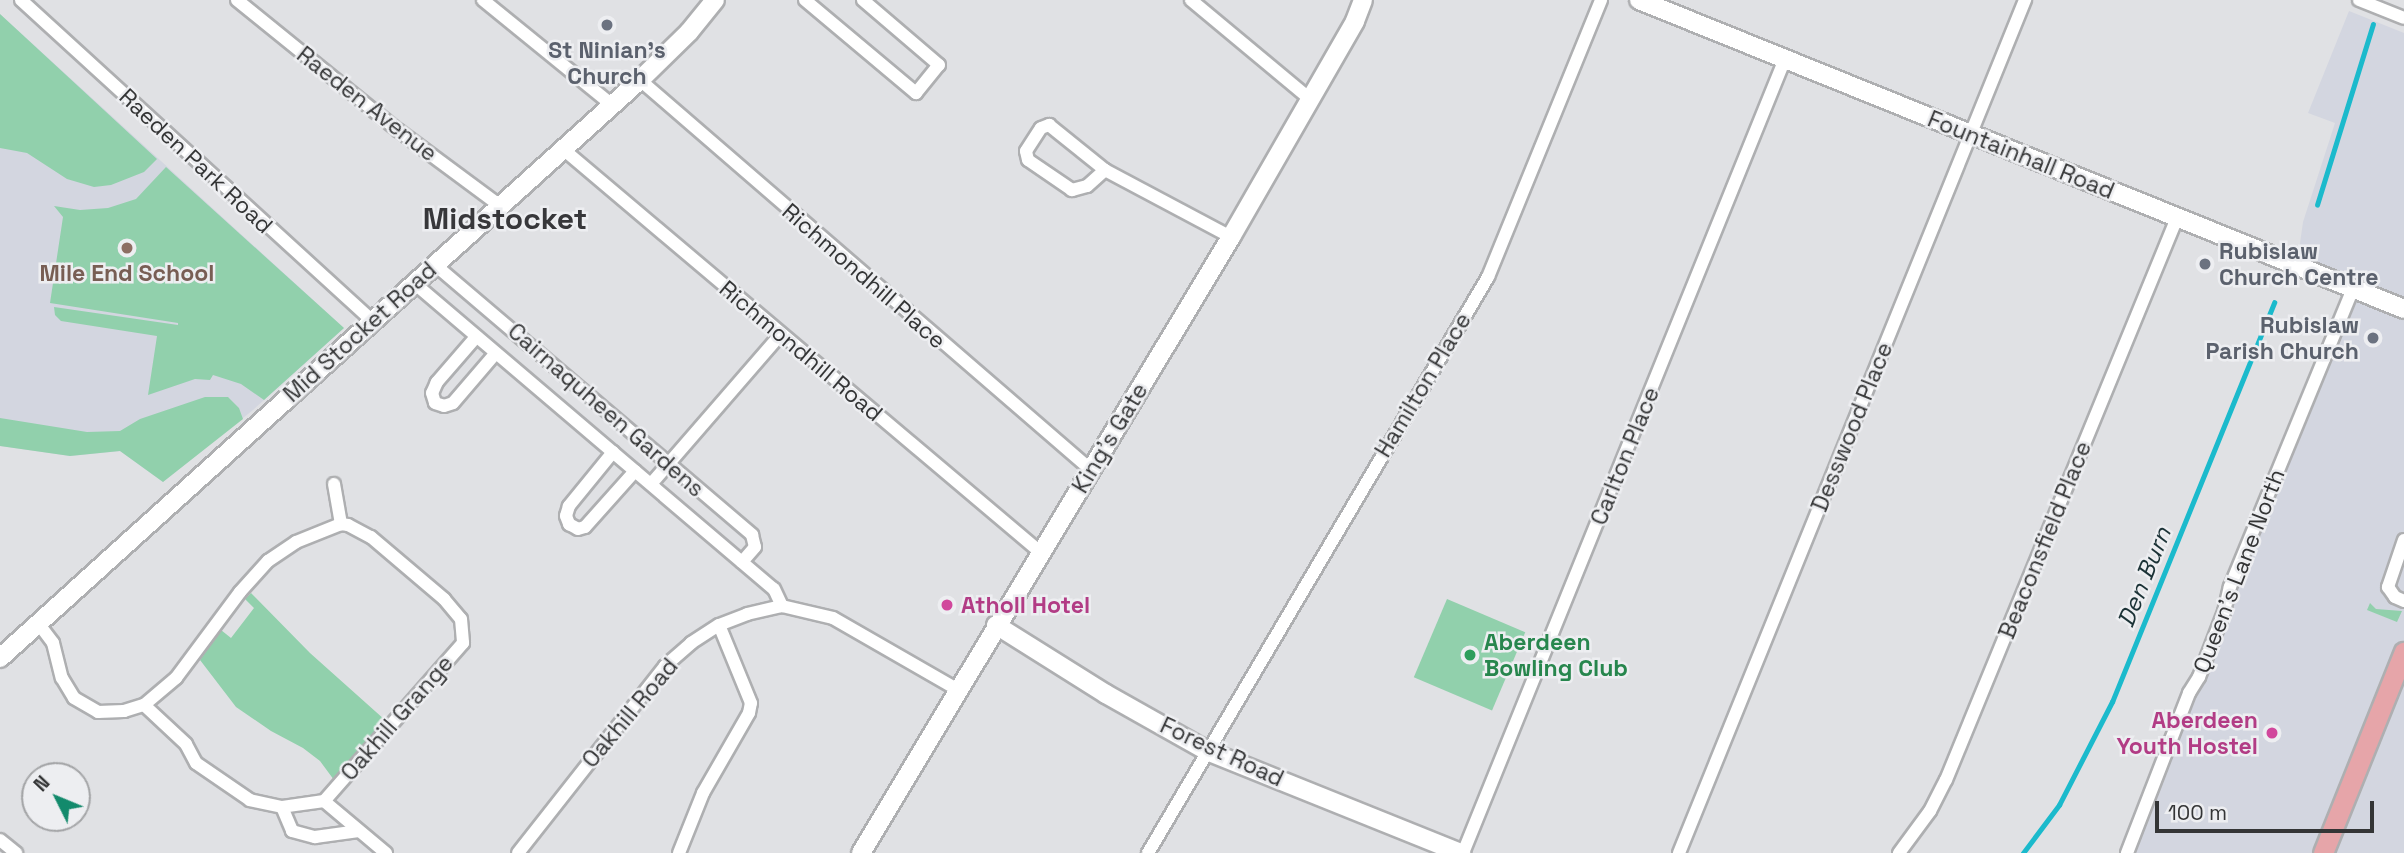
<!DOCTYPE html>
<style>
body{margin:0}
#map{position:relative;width:2404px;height:853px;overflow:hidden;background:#e0e1e4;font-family:"Space Grotesk",sans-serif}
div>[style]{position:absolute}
.built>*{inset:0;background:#d3d6e0}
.green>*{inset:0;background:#91d0ac;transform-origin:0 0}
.stream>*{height:4.5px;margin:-2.25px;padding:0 2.25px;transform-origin:2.25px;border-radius:2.25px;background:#1bbacc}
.roads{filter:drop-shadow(2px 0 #aeafb1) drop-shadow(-2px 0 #aeafb1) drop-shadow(0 2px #aeafb1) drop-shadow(0 -2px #aeafb1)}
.street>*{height:12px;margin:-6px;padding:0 6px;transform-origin:6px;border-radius:6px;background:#fff}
.secondary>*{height:18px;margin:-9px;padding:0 9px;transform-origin:9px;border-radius:9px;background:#fff}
.primary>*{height:19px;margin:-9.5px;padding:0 9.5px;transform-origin:9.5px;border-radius:9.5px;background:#e6a5a9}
.dots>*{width:19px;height:19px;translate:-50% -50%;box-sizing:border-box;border:4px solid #edeef1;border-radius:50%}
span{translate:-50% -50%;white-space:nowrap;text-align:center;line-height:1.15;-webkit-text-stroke:5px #edeef1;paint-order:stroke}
.worship-label{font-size:23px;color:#5b616d;font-weight:700}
.left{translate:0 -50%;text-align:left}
.right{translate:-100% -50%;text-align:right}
.street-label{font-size:23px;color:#343536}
.education-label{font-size:23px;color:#785e54;font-weight:700}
.hotel-label{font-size:23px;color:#b23c85;font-weight:700}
.leisure-label{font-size:23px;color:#27864d;font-weight:700}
.water-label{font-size:24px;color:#1b3236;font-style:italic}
.district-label{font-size:30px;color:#37373a;font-weight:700}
.north{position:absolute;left:21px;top:762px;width:70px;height:70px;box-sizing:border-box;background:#edeef1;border:2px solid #a3a4a6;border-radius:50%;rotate:313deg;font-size:19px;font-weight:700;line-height:28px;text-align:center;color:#343536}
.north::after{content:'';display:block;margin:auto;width:24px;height:32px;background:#138a6c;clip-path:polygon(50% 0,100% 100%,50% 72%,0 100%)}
.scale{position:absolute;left:2155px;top:801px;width:219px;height:32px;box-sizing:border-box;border:4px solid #343536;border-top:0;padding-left:9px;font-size:21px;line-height:24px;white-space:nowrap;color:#343536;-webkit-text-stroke:5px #edeef1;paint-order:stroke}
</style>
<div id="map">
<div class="built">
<i style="clip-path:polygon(2349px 11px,2404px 33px,2404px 853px,2134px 853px,2231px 611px,2235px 587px,2363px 284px,2298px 257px,2303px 222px,2335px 123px,2308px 113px)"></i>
<i style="clip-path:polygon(0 14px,344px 328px,253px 410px,163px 482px,120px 451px,70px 456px,0 446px)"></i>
</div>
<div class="green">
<i style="clip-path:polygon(0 14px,157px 159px,144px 172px,111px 185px,94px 187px,67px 179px,27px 153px,0 148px)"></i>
<i style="clip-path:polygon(166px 167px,344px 328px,264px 400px,241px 384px,213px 375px,210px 380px,195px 379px,148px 395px,157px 336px,61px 321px,55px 315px,54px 307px,178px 325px,178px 323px,50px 303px,63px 217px,54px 206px,80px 210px,108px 208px,136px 199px)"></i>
<i style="clip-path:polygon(205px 397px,228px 397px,239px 408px,243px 419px,163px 482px,120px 451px,70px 456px,0 446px,0 418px,87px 432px,120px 431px,140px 419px)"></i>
<i style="clip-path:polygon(251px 593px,310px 653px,385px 720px,334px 780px,320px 761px,303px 748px,271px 731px,236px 707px,200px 660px,221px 630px,231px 638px,254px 608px,245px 599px)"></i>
<i style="left:1447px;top:599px;width:85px;height:85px;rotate:23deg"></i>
<i style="clip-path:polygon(2370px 603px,2376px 609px,2402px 611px,2397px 622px,2367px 610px)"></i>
</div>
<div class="stream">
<i style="left:2317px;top:205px;width:189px;rotate:-72.8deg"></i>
<i style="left:2023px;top:853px;width:60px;rotate:-53.1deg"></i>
<i style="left:2059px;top:805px;width:116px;rotate:-62.8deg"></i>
<i style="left:2112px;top:702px;width:431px;rotate:-67.9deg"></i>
</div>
<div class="roads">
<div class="street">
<i style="left:21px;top:0;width:476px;rotate:42.4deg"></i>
<i style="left:237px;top:0;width:208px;rotate:39deg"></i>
<i style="left:399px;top:131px;width:124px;rotate:36.5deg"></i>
<i style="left:483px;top:0;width:166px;rotate:39.1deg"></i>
<i style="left:805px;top:0;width:145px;rotate:40deg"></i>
<i style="left:916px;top:93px;width:36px;rotate:-51deg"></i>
<i style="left:939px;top:65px;width:100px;rotate:-139.5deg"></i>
<i style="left:1191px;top:0;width:156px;rotate:39.8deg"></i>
<i style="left:2359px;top:0;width:48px;rotate:21.8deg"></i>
<i style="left:640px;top:80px;width:596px;rotate:40.85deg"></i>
<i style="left:563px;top:149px;width:624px;rotate:40.19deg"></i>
<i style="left:1105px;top:170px;width:24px;rotate:138deg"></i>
<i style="left:1087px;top:186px;width:16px;rotate:165deg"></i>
<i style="left:1072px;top:190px;width:53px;rotate:-145.7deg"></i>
<i style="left:1028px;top:160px;width:9px;rotate:-103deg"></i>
<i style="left:1026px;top:151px;width:27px;rotate:-57deg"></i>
<i style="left:1041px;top:128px;width:9px;rotate:-21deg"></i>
<i style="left:1049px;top:125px;width:72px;rotate:38.8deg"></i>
<i style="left:1105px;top:170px;width:143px;rotate:28deg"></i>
<i style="left:434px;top:264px;width:418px;rotate:40.4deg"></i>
<i style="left:752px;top:535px;width:12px;rotate:76deg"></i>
<i style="left:755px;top:547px;width:20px;rotate:131deg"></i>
<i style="left:414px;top:283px;width:472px;rotate:40.4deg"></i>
<i style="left:774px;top:589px;width:19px;rotate:65deg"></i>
<i style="left:476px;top:337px;width:60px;rotate:130.9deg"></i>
<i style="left:437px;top:382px;width:12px;rotate:114deg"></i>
<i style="left:432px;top:393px;width:10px;rotate:73deg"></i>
<i style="left:435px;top:403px;width:9px;rotate:18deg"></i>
<i style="left:444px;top:406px;width:9px;rotate:-18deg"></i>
<i style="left:453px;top:403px;width:65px;rotate:-49.4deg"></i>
<i style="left:613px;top:452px;width:70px;rotate:129.2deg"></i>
<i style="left:569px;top:506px;width:10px;rotate:107deg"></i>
<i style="left:566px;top:516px;width:9px;rotate:69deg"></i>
<i style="left:569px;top:524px;width:10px;rotate:29deg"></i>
<i style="left:578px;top:529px;width:7px;rotate:-16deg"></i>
<i style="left:585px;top:527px;width:75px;rotate:-48.2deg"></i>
<i style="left:334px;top:484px;width:41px;rotate:80.1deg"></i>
<i style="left:651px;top:484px;width:198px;rotate:-49.1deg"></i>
<i style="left:2404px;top:540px;width:50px;rotate:108.8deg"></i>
<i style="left:2388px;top:587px;width:12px;rotate:55deg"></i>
<i style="left:2395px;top:597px;width:10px;rotate:24deg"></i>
<i style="left:38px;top:623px;width:25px;rotate:53deg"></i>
<i style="left:53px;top:643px;width:36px;rotate:76deg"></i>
<i style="left:62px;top:678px;width:23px;rotate:59deg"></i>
<i style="left:74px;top:698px;width:28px;rotate:30deg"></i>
<i style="left:98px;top:712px;width:26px;rotate:-2deg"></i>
<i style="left:124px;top:711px;width:21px;rotate:-17deg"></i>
<i style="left:144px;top:705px;width:42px;rotate:-40.2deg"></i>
<i style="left:176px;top:678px;width:107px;rotate:-53.3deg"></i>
<i style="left:240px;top:592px;width:42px;rotate:-47.9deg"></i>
<i style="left:268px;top:561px;width:34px;rotate:-34deg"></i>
<i style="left:296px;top:542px;width:48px;rotate:-21.8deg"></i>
<i style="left:341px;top:524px;width:7px;rotate:8deg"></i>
<i style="left:348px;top:525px;width:26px;rotate:28deg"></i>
<i style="left:371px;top:537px;width:96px;rotate:40.3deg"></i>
<i style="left:444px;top:599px;width:26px;rotate:50deg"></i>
<i style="left:461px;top:619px;width:24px;rotate:85deg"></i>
<i style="left:463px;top:643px;width:210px;rotate:131.3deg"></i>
<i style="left:324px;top:801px;width:42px;rotate:171.9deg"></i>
<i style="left:282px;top:807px;width:33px;rotate:-168deg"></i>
<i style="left:250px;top:800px;width:65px;rotate:-145.6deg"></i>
<i style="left:196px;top:763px;width:21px;rotate:-118deg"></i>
<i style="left:186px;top:744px;width:57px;rotate:-137.1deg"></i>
<i style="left:324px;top:801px;width:81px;rotate:40deg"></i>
<i style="left:282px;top:807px;width:26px;rotate:67deg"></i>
<i style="left:292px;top:831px;width:24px;rotate:15deg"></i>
<i style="left:315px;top:837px;width:44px;rotate:-7.8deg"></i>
<i style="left:0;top:840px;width:21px;rotate:39deg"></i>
<i style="left:518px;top:853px;width:238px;rotate:-51.8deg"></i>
<i style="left:665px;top:666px;width:35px;rotate:-41deg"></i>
<i style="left:691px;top:643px;width:33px;rotate:-33deg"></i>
<i style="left:719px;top:625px;width:30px;rotate:-21deg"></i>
<i style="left:747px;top:614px;width:36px;rotate:-13deg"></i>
<i style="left:782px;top:606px;width:52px;rotate:13.2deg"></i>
<i style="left:833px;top:618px;width:144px;rotate:29.9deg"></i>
<i style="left:679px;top:853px;width:65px;rotate:-68.2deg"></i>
<i style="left:703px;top:793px;width:92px;rotate:-60.1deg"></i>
<i style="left:749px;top:713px;width:10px;rotate:-79deg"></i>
<i style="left:751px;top:703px;width:84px;rotate:-112.3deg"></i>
<i style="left:1148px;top:853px;width:669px;rotate:-59.45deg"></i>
<i style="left:1488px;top:277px;width:299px;rotate:-67.8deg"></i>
<i style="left:1463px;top:853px;width:857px;rotate:-67.93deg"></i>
<i style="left:1679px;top:853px;width:921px;rotate:-67.92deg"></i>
<i style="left:1899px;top:853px;width:52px;rotate:-53.6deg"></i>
<i style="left:1930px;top:811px;width:35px;rotate:-63deg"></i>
<i style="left:1946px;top:780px;width:608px;rotate:-67.66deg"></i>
<i style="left:2127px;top:853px;width:172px;rotate:-68.8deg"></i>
<i style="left:2189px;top:693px;width:19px;rotate:-58deg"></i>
<i style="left:2199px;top:677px;width:70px;rotate:-69deg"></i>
<i style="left:2224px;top:612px;width:26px;rotate:-77deg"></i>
<i style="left:2230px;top:587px;width:322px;rotate:-67.6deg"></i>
</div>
<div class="secondary">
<i style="left:1639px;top:0;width:825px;rotate:21.99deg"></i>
<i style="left:996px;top:625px;width:130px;rotate:32.1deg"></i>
<i style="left:1106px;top:694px;width:116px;rotate:29.4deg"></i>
<i style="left:1207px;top:751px;width:274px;rotate:21.9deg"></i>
<i style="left:0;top:658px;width:862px;rotate:-42.09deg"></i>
<i style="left:640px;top:80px;width:69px;rotate:-44.4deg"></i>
<i style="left:689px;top:32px;width:41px;rotate:-50.9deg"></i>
<i style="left:861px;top:853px;width:719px;rotate:-59.01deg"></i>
<i style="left:1231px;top:237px;width:249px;rotate:-60.1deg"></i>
<i style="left:1355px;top:21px;width:22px;rotate:-69deg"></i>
</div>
<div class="primary">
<i style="left:2323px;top:853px;width:217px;rotate:-68.1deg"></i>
</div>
</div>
<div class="dots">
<i style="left:607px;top:25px;background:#6b7280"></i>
<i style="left:127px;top:248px;background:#8d6e63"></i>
<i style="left:2205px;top:264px;background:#6b7280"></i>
<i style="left:2373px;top:338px;background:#6b7280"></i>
<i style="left:947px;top:605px;background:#d1479c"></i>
<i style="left:1470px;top:655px;background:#2e9e5b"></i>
<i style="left:2272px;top:733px;background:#d1479c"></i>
</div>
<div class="worship-label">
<span style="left:607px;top:63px">St Ninian's<br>Church</span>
<span class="left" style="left:2219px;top:264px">Rubislaw<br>Church Centre</span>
<span class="right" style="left:2359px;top:338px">Rubislaw<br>Parish Church</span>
</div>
<div class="street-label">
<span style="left:367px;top:104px;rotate:38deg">Raeden Avenue</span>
<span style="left:2021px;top:155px;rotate:22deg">Fountainhall Road</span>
<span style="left:196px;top:161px;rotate:43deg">Raeden Park Road</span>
<span style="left:864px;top:276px;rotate:41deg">Richmondhill Place</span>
<span style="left:360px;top:332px;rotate:-42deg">Mid Stocket Road</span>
<span style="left:801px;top:351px;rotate:40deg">Richmondhill Road</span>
<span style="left:1423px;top:385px;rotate:-59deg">Hamilton Place</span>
<span style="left:606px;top:410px;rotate:41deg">Cairnaquheen Gardens</span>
<span style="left:1852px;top:427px;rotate:-68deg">Desswood Place</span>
<span style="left:1110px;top:438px;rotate:-59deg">King's Gate</span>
<span style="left:1625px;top:456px;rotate:-68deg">Carlton Place</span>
<span style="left:2045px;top:540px;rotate:-68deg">Beaconsfield Place</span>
<span style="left:2239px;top:571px;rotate:-69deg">Queen's Lane North</span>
<span style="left:630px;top:713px;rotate:-50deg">Oakhill Road</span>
<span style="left:397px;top:718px;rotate:-49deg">Oakhill Grange</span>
<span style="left:1222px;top:752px;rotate:25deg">Forest Road</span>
</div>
<div class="education-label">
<span style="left:127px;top:273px">Mile End School</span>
</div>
<div class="hotel-label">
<span class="left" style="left:961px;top:605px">Atholl Hotel</span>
<span class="right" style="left:2258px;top:733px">Aberdeen<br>Youth Hostel</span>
</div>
<div class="leisure-label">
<span class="left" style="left:1484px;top:655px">Aberdeen<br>Bowling Club</span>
</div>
<div class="water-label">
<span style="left:2144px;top:577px;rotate:-68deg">Den Burn</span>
</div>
<div class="district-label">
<span style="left:505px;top:219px">Midstocket</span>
</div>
<div class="north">N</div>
<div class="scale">100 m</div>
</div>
